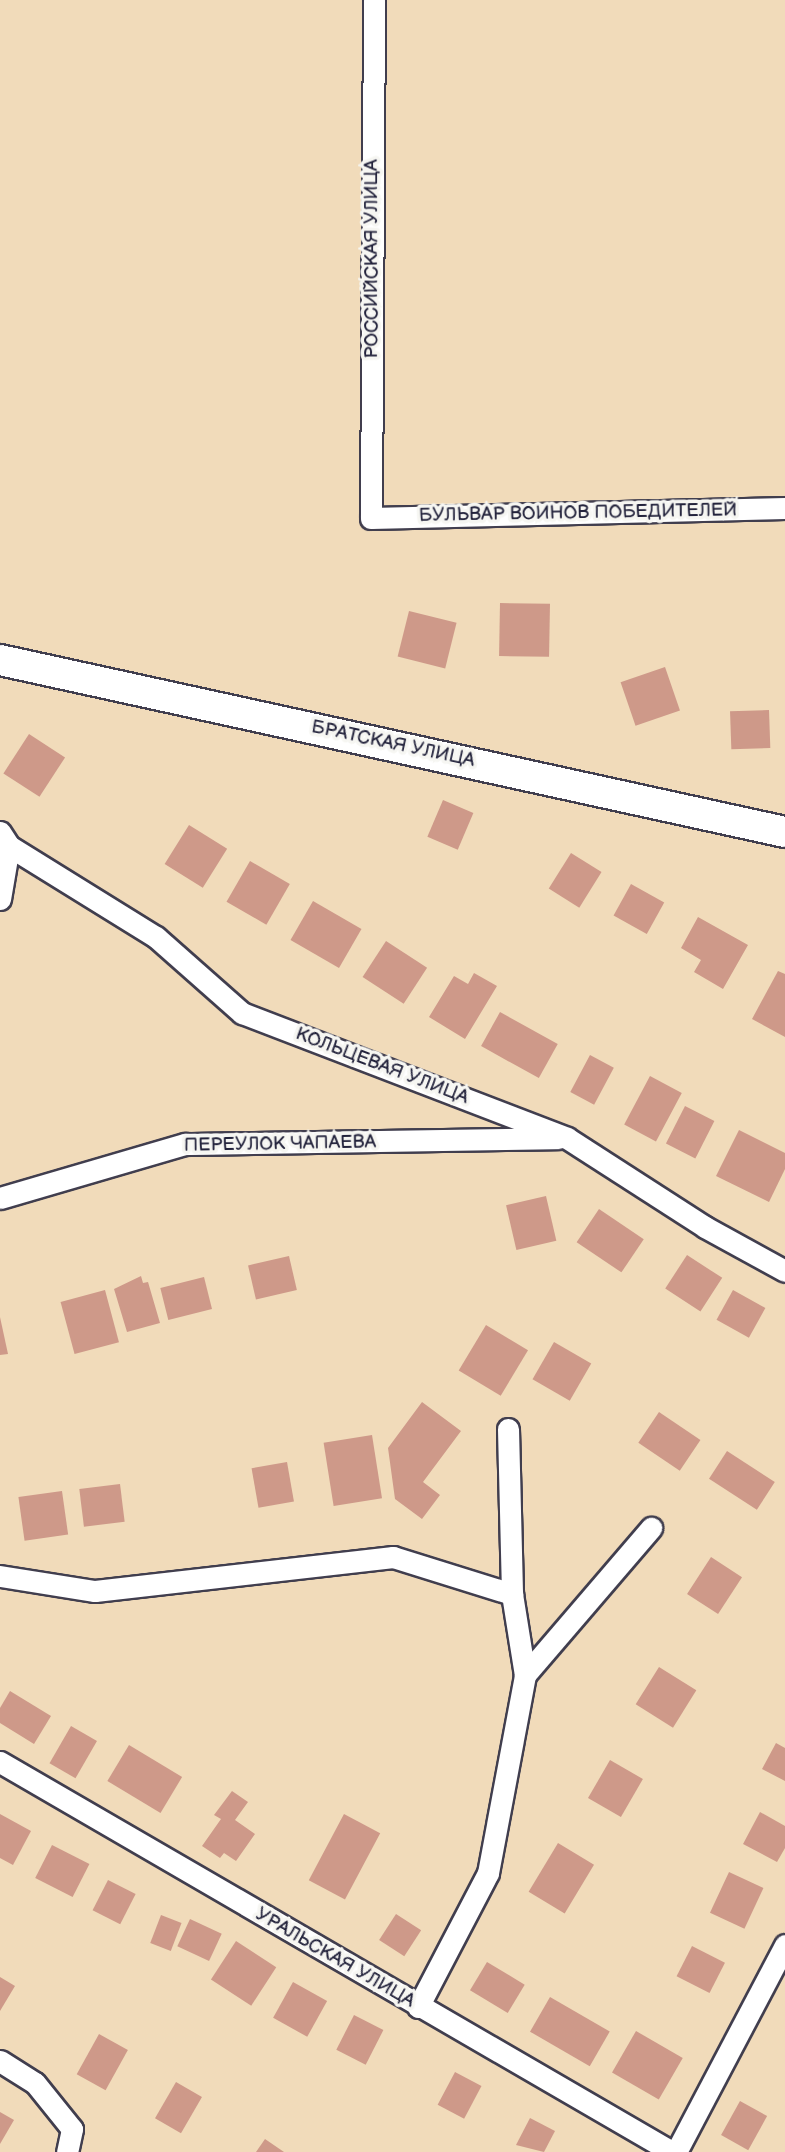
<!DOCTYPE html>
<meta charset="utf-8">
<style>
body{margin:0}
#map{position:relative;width:785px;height:2152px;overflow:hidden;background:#f1dbba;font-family:"Balsamiq Sans",sans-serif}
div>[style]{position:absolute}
.building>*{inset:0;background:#ce9989;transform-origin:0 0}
.roads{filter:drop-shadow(2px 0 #413e4e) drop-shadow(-2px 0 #413e4e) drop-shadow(0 2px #413e4e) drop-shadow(0 -2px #413e4e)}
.street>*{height:21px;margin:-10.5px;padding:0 10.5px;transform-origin:10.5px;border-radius:10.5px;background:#fff}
.secondary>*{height:30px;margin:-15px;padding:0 15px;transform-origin:15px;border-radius:15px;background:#fff}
span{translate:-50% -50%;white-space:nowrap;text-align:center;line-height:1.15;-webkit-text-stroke:7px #f6f6f2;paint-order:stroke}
.street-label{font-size:19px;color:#22223b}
</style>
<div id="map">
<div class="building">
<i style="left:500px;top:603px;width:50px;height:53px;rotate:1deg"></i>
<i style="left:409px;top:611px;width:49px;height:47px;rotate:14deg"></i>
<i style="left:665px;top:667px;width:46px;height:47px;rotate:71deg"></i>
<i style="left:769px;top:710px;width:38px;height:39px;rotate:88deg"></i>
<i style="left:29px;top:734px;width:43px;height:47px;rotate:33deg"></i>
<i style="left:443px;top:800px;width:33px;height:40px;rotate:23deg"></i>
<i style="left:189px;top:825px;width:45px;height:46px;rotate:32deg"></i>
<i style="left:571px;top:853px;width:36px;height:42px;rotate:32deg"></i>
<i style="left:250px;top:861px;width:46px;height:47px;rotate:30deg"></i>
<i style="left:631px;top:884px;width:38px;height:36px;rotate:29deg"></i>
<i style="left:313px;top:901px;width:56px;height:45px;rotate:30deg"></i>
<i style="clip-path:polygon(698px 917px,748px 945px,723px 989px,694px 972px,701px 960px,681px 948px)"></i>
<i style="left:386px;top:941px;width:49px;height:43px;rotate:33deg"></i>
<i style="clip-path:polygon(778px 971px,785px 974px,785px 1037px,752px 1019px)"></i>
<i style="clip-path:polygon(474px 973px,497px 986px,465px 1039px,429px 1017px,454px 976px,468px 984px)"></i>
<i style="left:500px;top:1012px;width:66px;height:39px;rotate:29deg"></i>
<i style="left:590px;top:1055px;width:27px;height:42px;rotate:28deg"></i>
<i style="left:650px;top:1076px;width:36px;height:55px;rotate:28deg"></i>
<i style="left:685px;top:1106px;width:33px;height:42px;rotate:27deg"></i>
<i style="clip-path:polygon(739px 1130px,785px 1153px,785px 1169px,769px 1202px,716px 1176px)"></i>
<i style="left:546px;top:1196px;width:46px;height:41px;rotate:77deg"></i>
<i style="left:599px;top:1209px;width:54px;height:40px;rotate:34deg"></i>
<i style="left:687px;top:1255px;width:42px;height:40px;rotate:33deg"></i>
<i style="left:289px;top:1256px;width:35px;height:42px;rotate:77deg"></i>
<i style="clip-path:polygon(141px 1276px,143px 1283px,148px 1282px,160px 1323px,127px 1332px,114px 1289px)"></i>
<i style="left:204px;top:1277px;width:33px;height:45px;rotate:76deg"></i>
<i style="left:105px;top:1290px;width:54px;height:46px;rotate:75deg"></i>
<i style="left:733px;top:1290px;width:37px;height:34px;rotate:29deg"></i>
<i style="clip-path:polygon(0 1317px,8px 1354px,0 1355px)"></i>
<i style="left:486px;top:1325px;width:49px;height:53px;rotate:31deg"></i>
<i style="left:554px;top:1342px;width:43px;height:43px;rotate:30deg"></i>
<i style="clip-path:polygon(422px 1402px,461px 1431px,423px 1482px,440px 1495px,422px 1519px,395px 1499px,388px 1448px)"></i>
<i style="left:659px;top:1412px;width:50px;height:37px;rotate:34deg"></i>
<i style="left:372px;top:1435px;width:64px;height:49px;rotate:81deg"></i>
<i style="left:727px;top:1451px;width:57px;height:33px;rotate:33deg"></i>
<i style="left:287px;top:1462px;width:40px;height:36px;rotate:80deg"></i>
<i style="left:120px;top:1484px;width:38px;height:41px;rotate:83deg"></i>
<i style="left:62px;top:1491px;width:44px;height:44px;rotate:82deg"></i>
<i style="left:711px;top:1557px;width:37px;height:44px;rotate:33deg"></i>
<i style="left:659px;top:1667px;width:44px;height:44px;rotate:32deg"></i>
<i style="clip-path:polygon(10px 1691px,51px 1716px,34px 1744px,0 1723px,0 1708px)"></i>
<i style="left:71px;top:1726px;width:30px;height:43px;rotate:30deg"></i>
<i style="clip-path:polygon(776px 1743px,785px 1748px,785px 1781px,762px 1769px)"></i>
<i style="left:129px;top:1745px;width:62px;height:42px;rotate:31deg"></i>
<i style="left:610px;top:1760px;width:38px;height:44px;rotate:30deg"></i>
<i style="clip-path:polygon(232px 1791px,248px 1802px,235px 1820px,255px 1834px,236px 1861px,224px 1853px,220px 1858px,202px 1846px,221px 1819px,214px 1815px)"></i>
<i style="clip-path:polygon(760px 1812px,785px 1826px,785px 1848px,777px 1862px,743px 1844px)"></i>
<i style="clip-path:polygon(0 1814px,31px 1831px,13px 1865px,0 1858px)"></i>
<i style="left:344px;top:1814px;width:41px;height:75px;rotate:28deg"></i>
<i style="left:558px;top:1843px;width:42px;height:57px;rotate:31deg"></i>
<i style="left:52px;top:1845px;width:42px;height:37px;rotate:27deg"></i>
<i style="left:729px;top:1872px;width:38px;height:45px;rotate:25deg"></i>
<i style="left:108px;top:1880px;width:31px;height:34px;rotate:27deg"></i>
<i style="left:396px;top:1914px;width:30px;height:31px;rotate:33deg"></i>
<i style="left:161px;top:1915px;width:22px;height:30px;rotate:21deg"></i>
<i style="left:190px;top:1919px;width:35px;height:30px;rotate:25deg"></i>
<i style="left:236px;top:1941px;width:48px;height:46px;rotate:33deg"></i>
<i style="left:692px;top:1946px;width:37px;height:34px;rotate:27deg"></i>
<i style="left:487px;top:1962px;width:44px;height:33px;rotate:31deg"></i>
<i style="clip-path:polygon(0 1977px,15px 1986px,0 2011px)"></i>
<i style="left:293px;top:1982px;width:39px;height:41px;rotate:29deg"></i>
<i style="left:550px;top:1997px;width:69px;height:40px;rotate:30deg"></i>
<i style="left:354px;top:2015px;width:33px;height:39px;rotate:27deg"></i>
<i style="left:636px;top:2031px;width:54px;height:48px;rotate:30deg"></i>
<i style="left:99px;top:2034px;width:33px;height:46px;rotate:29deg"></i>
<i style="left:455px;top:2072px;width:30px;height:37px;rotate:28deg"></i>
<i style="left:176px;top:2082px;width:30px;height:42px;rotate:30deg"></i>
<i style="left:740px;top:2101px;width:31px;height:39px;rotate:29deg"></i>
<i style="clip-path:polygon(0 2112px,14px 2120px,0 2144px)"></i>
<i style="clip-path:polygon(530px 2118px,555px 2131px,544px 2152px,516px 2145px)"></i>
<i style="clip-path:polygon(265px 2139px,284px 2152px,256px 2152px)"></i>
</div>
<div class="roads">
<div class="street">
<i style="left:374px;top:0;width:518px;rotate:90.33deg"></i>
<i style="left:371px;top:518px;width:414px;rotate:-1.4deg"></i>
<i style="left:0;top:832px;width:17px;rotate:57deg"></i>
<i style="left:9px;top:846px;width:173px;rotate:31.8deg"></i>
<i style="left:156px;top:937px;width:115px;rotate:41.5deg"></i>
<i style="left:242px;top:1013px;width:348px;rotate:21deg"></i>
<i style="left:567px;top:1138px;width:164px;rotate:32.8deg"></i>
<i style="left:705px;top:1227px;width:91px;rotate:28.8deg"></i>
<i style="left:0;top:899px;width:54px;rotate:-80.4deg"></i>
<i style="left:0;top:1198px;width:193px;rotate:-16.3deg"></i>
<i style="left:185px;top:1144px;width:373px;rotate:-0.9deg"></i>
<i style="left:508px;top:1429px;width:165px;rotate:88.6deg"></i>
<i style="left:512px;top:1594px;width:82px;rotate:80.9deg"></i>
<i style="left:0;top:1576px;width:96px;rotate:9deg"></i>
<i style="left:95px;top:1591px;width:300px;rotate:-6.5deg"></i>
<i style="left:393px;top:1557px;width:125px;rotate:17.3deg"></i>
<i style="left:0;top:1762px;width:777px;rotate:30.13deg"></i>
<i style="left:418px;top:2007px;width:151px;rotate:-62.4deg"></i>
<i style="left:488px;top:1873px;width:201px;rotate:-79.4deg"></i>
<i style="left:525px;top:1675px;width:194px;rotate:-49.4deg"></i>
<i style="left:0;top:2061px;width:41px;rotate:32.2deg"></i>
<i style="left:35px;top:2083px;width:59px;rotate:51.2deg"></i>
<i style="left:72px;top:2129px;width:24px;rotate:102deg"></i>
<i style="left:676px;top:2152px;width:234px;rotate:-62.2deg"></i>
</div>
<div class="secondary">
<i style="left:0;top:660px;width:804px;rotate:12.36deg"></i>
</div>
</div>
<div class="street-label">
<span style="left:372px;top:259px;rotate:-90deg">РОССИЙСКАЯ УЛИЦА</span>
<span style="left:578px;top:513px;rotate:-1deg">БУЛЬВАР ВОИНОВ ПОБЕДИТЕЛЕЙ</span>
<span style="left:393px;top:744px;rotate:12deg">БРАТСКАЯ УЛИЦА</span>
<span style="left:382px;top:1066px;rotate:21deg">КОЛЬЦЕВАЯ УЛИЦА</span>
<span style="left:280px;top:1144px;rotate:-1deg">ПЕРЕУЛОК ЧАПАЕВА</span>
<span style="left:335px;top:1958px;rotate:30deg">УРАЛЬСКАЯ УЛИЦА</span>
</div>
</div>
